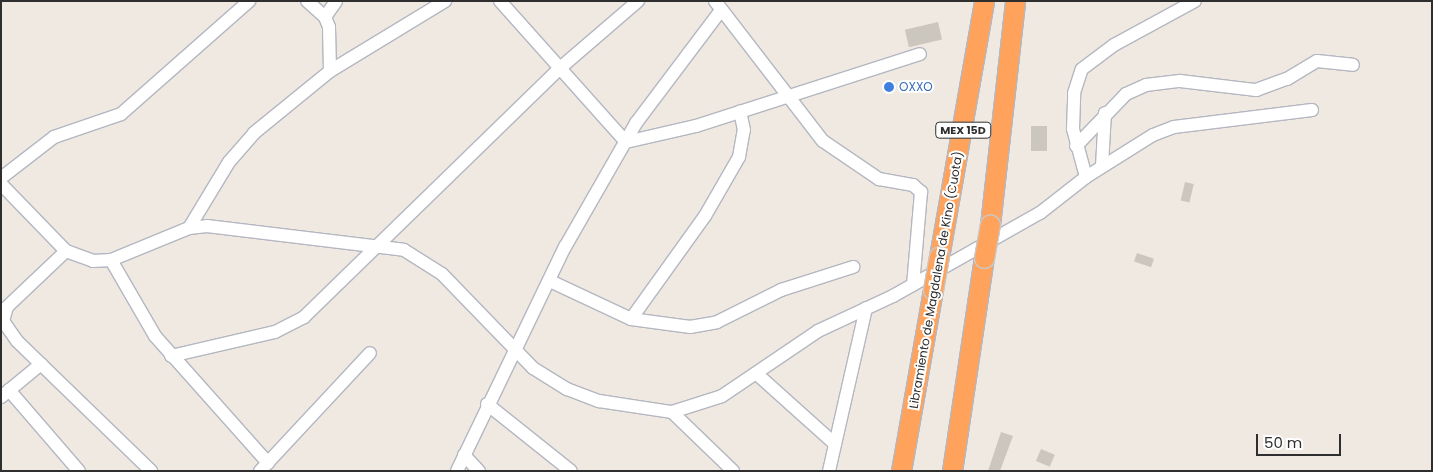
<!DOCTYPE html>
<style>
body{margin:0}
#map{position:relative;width:1433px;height:472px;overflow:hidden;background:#efe9e1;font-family:Poppins,sans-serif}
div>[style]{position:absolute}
.building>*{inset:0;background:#cbc7bf;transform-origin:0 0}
.roads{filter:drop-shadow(1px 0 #b4b7c1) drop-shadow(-1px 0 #b4b7c1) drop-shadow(0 1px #b4b7c1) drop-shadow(0 -1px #b4b7c1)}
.minor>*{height:12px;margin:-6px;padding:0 6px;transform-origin:6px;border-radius:6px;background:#fff}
.highway>*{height:19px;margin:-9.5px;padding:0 9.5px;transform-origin:9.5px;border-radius:9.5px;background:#ffa35c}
.bridges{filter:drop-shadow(1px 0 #c9c9c9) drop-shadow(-1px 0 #c9c9c9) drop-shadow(0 1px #c9c9c9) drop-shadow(0 -1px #c9c9c9)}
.highway-bridge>*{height:19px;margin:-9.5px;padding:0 9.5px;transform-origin:9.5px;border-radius:9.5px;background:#ffa35c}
.dots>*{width:14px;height:14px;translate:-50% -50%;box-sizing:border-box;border:2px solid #fff;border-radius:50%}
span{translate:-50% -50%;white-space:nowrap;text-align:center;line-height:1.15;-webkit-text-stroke:4px #fff;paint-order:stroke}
.shield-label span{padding:1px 4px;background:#fff;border:1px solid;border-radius:4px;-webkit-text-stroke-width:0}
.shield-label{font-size:11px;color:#2e2e2e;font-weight:700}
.shop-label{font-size:12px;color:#366cbe}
.left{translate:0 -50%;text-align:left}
.street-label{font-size:12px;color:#2e2e2e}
.frame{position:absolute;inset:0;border:2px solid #2e2e2e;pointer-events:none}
.scale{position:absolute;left:1256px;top:434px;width:85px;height:22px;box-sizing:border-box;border:2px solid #2e2e2e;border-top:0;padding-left:6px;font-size:15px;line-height:18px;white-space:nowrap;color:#2e2e2e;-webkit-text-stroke:4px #fff;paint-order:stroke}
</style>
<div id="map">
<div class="building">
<i style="left:938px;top:22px;width:18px;height:34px;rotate:77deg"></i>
<i style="left:1031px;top:126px;width:16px;height:25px"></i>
<i style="left:1185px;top:182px;width:9px;height:19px;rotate:13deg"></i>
<i style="left:1137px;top:253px;width:18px;height:9px;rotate:19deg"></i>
<i style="clip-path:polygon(1001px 432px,1013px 436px,1000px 471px,988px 471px)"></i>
<i style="left:1041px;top:449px;width:15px;height:13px;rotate:23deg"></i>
</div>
<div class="roads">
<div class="minor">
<i style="left:500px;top:1px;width:189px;rotate:48.2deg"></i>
<i style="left:626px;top:142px;width:72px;rotate:-12.9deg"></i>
<i style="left:696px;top:126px;width:235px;rotate:-17.8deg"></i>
<i style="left:715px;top:1px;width:177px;rotate:52.4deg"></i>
<i style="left:823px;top:141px;width:68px;rotate:34.2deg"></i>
<i style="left:879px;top:179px;width:35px;rotate:10deg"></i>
<i style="left:913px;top:185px;width:11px;rotate:41deg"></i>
<i style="left:921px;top:192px;width:93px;rotate:94.9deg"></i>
<i style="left:325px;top:17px;width:19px;rotate:-55deg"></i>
<i style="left:330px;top:71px;width:135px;rotate:-31.3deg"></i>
<i style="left:1076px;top:146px;width:72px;rotate:-46.1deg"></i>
<i style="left:1126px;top:94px;width:22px;rotate:-24deg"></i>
<i style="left:1146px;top:85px;width:34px;rotate:-7deg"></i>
<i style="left:1180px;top:81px;width:77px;rotate:6.8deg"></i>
<i style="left:1256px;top:90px;width:33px;rotate:-20deg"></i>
<i style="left:1287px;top:79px;width:35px;rotate:-31deg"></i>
<i style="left:1317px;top:61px;width:36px;rotate:6deg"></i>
<i style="left:1102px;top:166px;width:53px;rotate:-86.8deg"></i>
<i style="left:1086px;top:177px;width:50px;rotate:-105.2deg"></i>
<i style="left:1073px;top:129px;width:36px;rotate:-88deg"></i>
<i style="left:1074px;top:93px;width:25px;rotate:-72deg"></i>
<i style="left:1082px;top:69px;width:40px;rotate:-37deg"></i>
<i style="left:1114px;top:45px;width:92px;rotate:-28.5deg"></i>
<i style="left:1px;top:178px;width:67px;rotate:-37.7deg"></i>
<i style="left:54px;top:137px;width:71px;rotate:-18.9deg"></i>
<i style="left:121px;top:114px;width:171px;rotate:-41.4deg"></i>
<i style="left:1px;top:184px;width:93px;rotate:45.9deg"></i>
<i style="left:66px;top:251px;width:29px;rotate:20deg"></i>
<i style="left:93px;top:261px;width:18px;rotate:-3deg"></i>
<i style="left:111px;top:260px;width:84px;rotate:-22.3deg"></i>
<i style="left:189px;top:228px;width:18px;rotate:-6deg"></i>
<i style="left:207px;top:226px;width:198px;rotate:6.9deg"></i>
<i style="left:404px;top:250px;width:45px;rotate:32.3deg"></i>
<i style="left:442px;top:274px;width:131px;rotate:45.9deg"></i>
<i style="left:533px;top:368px;width:40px;rotate:32deg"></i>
<i style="left:567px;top:389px;width:34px;rotate:21deg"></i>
<i style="left:599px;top:401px;width:74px;rotate:8.6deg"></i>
<i style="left:672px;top:412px;width:52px;rotate:-17.7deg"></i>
<i style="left:722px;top:396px;width:116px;rotate:-34.1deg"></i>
<i style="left:818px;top:331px;width:83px;rotate:-25deg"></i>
<i style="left:893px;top:296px;width:169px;rotate:-29.5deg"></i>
<i style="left:1040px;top:213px;width:58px;rotate:-38deg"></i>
<i style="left:1086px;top:177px;width:79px;rotate:-32.1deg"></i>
<i style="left:1153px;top:135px;width:22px;rotate:-21deg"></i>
<i style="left:1174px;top:127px;width:139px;rotate:-7deg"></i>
<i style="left:189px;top:228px;width:77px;rotate:-58.8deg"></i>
<i style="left:229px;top:162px;width:38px;rotate:-49deg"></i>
<i style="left:254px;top:133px;width:98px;rotate:-39.2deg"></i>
<i style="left:330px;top:71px;width:44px;rotate:-91.3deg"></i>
<i style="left:329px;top:27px;width:11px;rotate:-112deg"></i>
<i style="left:325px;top:17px;width:24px;rotate:-138deg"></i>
<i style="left:66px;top:251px;width:81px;rotate:136.5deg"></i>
<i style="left:7px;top:307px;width:15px;rotate:106deg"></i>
<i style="left:3px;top:321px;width:24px;rotate:55deg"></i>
<i style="left:17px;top:341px;width:187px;rotate:44.1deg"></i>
<i style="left:111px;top:260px;width:88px;rotate:59.9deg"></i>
<i style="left:155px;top:336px;width:170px;rotate:48.3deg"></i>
<i style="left:550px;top:281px;width:89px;rotate:25.1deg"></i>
<i style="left:631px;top:319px;width:60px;rotate:7.7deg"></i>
<i style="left:690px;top:327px;width:27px;rotate:-10deg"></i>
<i style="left:717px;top:322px;width:72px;rotate:-26.6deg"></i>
<i style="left:781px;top:290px;width:76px;rotate:-17.7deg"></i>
<i style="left:631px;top:319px;width:127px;rotate:-54.3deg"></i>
<i style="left:705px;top:216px;width:68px;rotate:-60deg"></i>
<i style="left:739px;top:157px;width:27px;rotate:-80deg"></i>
<i style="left:744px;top:130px;width:19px;rotate:-102deg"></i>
<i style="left:171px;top:356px;width:107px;rotate:-13deg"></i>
<i style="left:275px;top:332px;width:33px;rotate:-27deg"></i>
<i style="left:304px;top:317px;width:356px;rotate:-44.2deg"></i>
<i style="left:559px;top:69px;width:104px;rotate:-40.7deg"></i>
<i style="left:758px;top:375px;width:103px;rotate:41.9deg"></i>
<i style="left:9px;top:390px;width:107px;rotate:49.2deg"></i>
<i style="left:1px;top:397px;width:52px;rotate:-39.5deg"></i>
<i style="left:487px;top:404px;width:107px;rotate:38.6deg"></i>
<i style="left:672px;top:412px;width:85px;rotate:44deg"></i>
<i style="left:464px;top:455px;width:22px;rotate:47deg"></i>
<i style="left:260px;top:471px;width:161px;rotate:-47deg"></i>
<i style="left:457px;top:471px;width:249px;rotate:-64.3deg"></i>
<i style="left:565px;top:247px;width:143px;rotate:-60.2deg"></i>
<i style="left:636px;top:123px;width:141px;rotate:-53deg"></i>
<i style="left:829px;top:471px;width:167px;rotate:-77.2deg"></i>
</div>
<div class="highway">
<i style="left:990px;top:225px;width:225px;rotate:-83.6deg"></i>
<i style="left:939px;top:257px;width:260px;rotate:-80deg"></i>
<i style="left:901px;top:471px;width:184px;rotate:-80deg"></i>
<i style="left:952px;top:471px;width:215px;rotate:-81.5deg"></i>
</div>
</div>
<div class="bridges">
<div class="highway-bridge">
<i style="left:984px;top:258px;width:34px;rotate:-80deg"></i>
<i style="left:933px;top:290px;width:34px;rotate:-80deg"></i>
</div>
</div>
<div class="dots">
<i style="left:889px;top:87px;background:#3f7fe0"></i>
</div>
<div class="shield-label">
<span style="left:963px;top:130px">MEX 15D</span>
</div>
<div class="shop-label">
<span class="left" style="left:899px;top:87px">OXXO</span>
</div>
<div class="street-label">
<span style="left:936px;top:280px;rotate:-80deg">Libramiento de Magdalena de Kino (Cuota)</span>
</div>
<div class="frame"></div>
<div class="scale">50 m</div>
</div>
